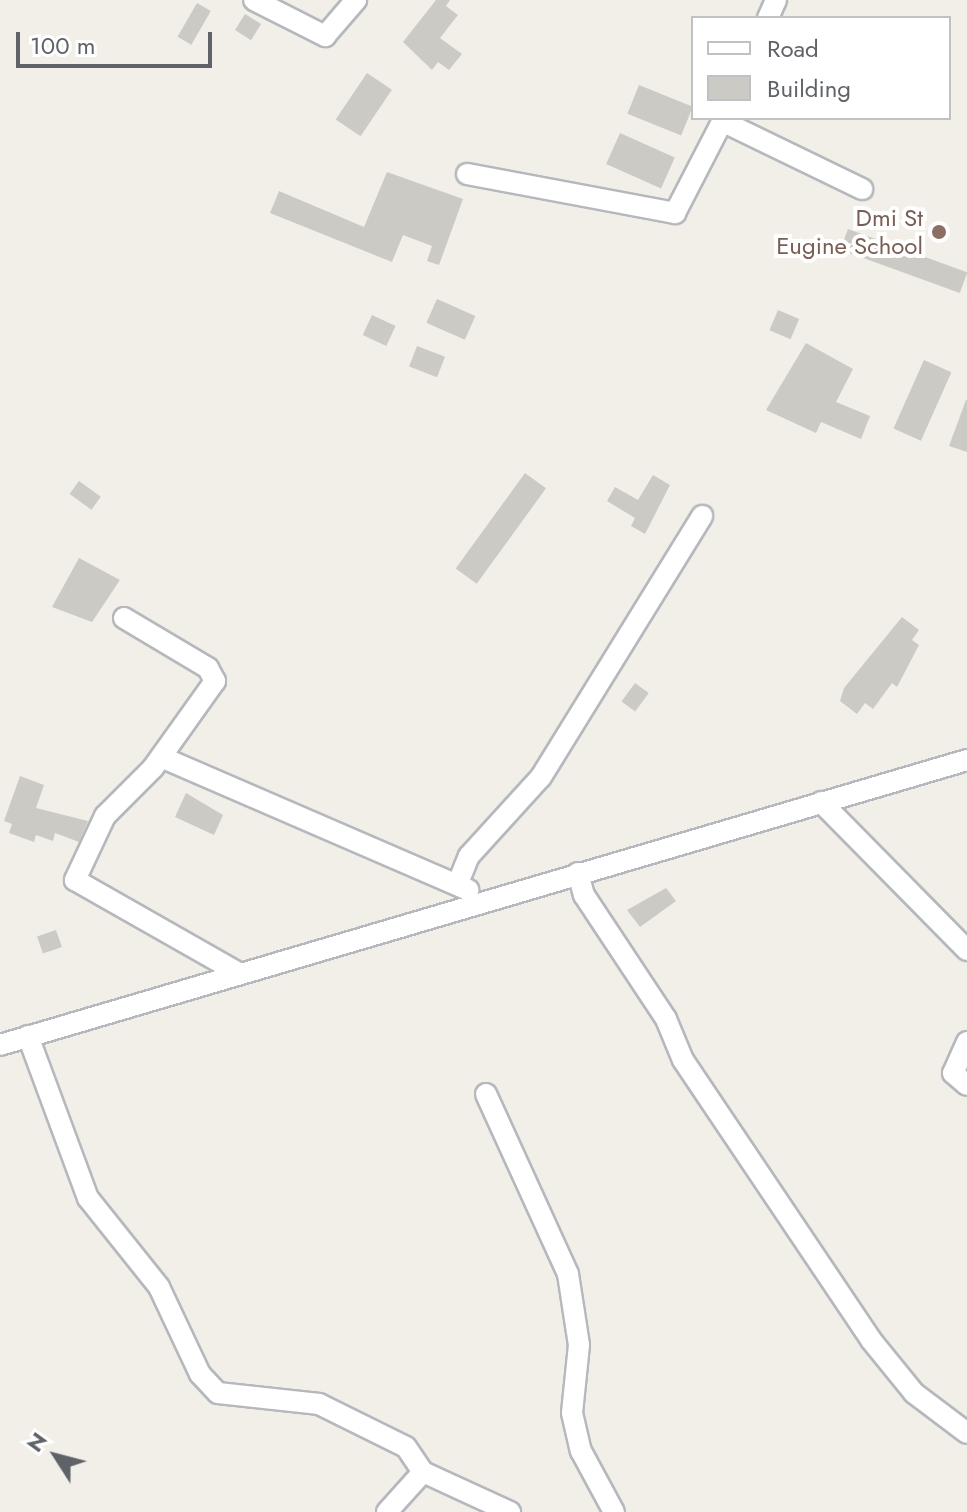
<!DOCTYPE html>
<style>
body{margin:0}
#map{position:relative;width:967px;height:1512px;overflow:hidden;background:#f1efe8;font-family:Jost,sans-serif}
div>[style]{position:absolute}
.building>*{inset:0;background:#cccac5;transform-origin:0 0}
.roads{filter:drop-shadow(2px 0 #b5b8bc) drop-shadow(-2px 0 #b5b8bc) drop-shadow(0 2px #b5b8bc) drop-shadow(0 -2px #b5b8bc)}
.minor>*{height:20px;margin:-10px;padding:0 10px;transform-origin:10px;border-radius:10px;background:#fff}
.dots>*{width:22px;height:22px;translate:-50% -50%;box-sizing:border-box;border:4px solid #fff;border-radius:50%}
span{translate:-50% -50%;white-space:nowrap;text-align:center;line-height:1.15;-webkit-text-stroke:8px #fff;paint-order:stroke}
.education-label{font-size:24px;color:#785e54}
.right{translate:-100% -50%;text-align:right}
.legend{position:absolute;left:691px;top:16px;width:260px;height:104px;box-sizing:border-box;background:#fff;border:2px solid #bfc1c3;margin:0;padding:10px 14px;list-style:none;font-size:24px;color:#5f6368}
.legend li{display:flex;align-items:center;gap:16px;height:40px}
.legend b{width:40px;border:2px solid #bfc1c3}
.north{position:absolute;left:16px;top:1416px;width:80px;height:80px;-webkit-text-stroke:6px #fff;paint-order:stroke;rotate:306deg;font-size:22px;font-weight:700;line-height:32px;text-align:center;color:#5f6368}
.north::after{content:'';display:block;margin:auto;width:28px;height:36px;background:#5f6368;clip-path:polygon(50% 0,100% 100%,50% 72%,0 100%)}
.scale{position:absolute;left:16px;top:32px;width:196px;height:36px;box-sizing:border-box;border:4px solid #5f6368;border-top:0;padding-left:10px;font-size:24px;line-height:28px;white-space:nowrap;color:#5f6368;-webkit-text-stroke:6px #fff;paint-order:stroke}
</style>
<div id="map">
<div class="building">
<i style="clip-path:polygon(436px 0,450px 0,446px 6px,458px 15px,440px 38px,462px 54px,449px 70px,438px 62px,432px 70px,403px 42px)"></i>
<i style="left:197px;top:3px;width:16px;height:39px;rotate:30deg"></i>
<i style="left:245px;top:14px;width:19px;height:19px;rotate:32deg"></i>
<i style="left:367px;top:73px;width:30px;height:56px;rotate:34deg"></i>
<i style="left:639px;top:85px;width:58px;height:31px;rotate:22deg"></i>
<i style="left:620px;top:133px;width:60px;height:34px;rotate:24deg"></i>
<i style="clip-path:polygon(387px 172px,463px 199px,439px 265px,427px 261px,432px 246px,403px 235px,392px 262px,270px 213px,279px 191px,364px 227px)"></i>
<i style="left:848px;top:229px;width:127px;height:22px;rotate:20deg"></i>
<i style="left:437px;top:299px;width:42px;height:26px;rotate:24deg"></i>
<i style="left:778px;top:310px;width:23px;height:22px;rotate:23deg"></i>
<i style="left:372px;top:315px;width:26px;height:22px;rotate:25deg"></i>
<i style="clip-path:polygon(806px 343px,853px 369px,836px 402px,870px 416px,861px 439px,821px 422px,816px 433px,766px 410px)"></i>
<i style="left:417px;top:346px;width:30px;height:22px;rotate:21deg"></i>
<i style="left:924px;top:360px;width:30px;height:75px;rotate:24deg"></i>
<i style="clip-path:polygon(966px 400px,967px 400px,967px 452px,949px 446px)"></i>
<i style="left:525px;top:473px;width:26px;height:118px;rotate:36deg"></i>
<i style="clip-path:polygon(653px 475px,670px 485px,645px 534px,631px 526px,635px 518px,607px 501px,615px 487px,638px 500px)"></i>
<i style="left:79px;top:481px;width:27px;height:16px;rotate:36deg"></i>
<i style="clip-path:polygon(79px 558px,120px 580px,92px 622px,52px 607px)"></i>
<i style="clip-path:polygon(902px 617px,919px 630px,912px 640px,919px 645px,897px 687px,892px 683px,873px 709px,865px 703px,857px 714px,840px 701px,844px 688px)"></i>
<i style="left:635px;top:683px;width:17px;height:23px;rotate:36deg"></i>
<i style="clip-path:polygon(20px 776px,44px 785px,36px 808px,88px 821px,79px 842px,55px 833px,53px 841px,36px 835px,34px 842px,9px 833px,12px 824px,4px 821px)"></i>
<i style="clip-path:polygon(186px 793px,223px 815px,214px 835px,175px 817px)"></i>
<i style="clip-path:polygon(666px 888px,676px 901px,640px 927px,627px 910px)"></i>
<i style="left:56px;top:930px;width:18px;height:20px;rotate:71deg"></i>
</div>
<div class="roads">
<div class="minor">
<i style="left:254px;top:0;width:80px;rotate:26.9deg"></i>
<i style="left:325px;top:36px;width:48px;rotate:-49.3deg"></i>
<i style="left:768px;top:18px;width:20px;rotate:-66deg"></i>
<i style="left:722px;top:121px;width:156px;rotate:25.9deg"></i>
<i style="left:467px;top:174px;width:212px;rotate:10.6deg"></i>
<i style="left:675px;top:213px;width:107px;rotate:-62.7deg"></i>
<i style="left:124px;top:618px;width:98px;rotate:30.8deg"></i>
<i style="left:208px;top:668px;width:15px;rotate:62deg"></i>
<i style="left:215px;top:681px;width:107px;rotate:125.5deg"></i>
<i style="left:153px;top:768px;width:68px;rotate:135deg"></i>
<i style="left:105px;top:816px;width:71px;rotate:115.1deg"></i>
<i style="left:75px;top:880px;width:189px;rotate:29.6deg"></i>
<i style="left:161px;top:757px;width:335px;rotate:23.4deg"></i>
<i style="left:821px;top:802px;width:208px;rotate:45.4deg"></i>
<i style="left:578px;top:873px;width:23px;rotate:75deg"></i>
<i style="left:584px;top:895px;width:149px;rotate:56.5deg"></i>
<i style="left:666px;top:1019px;width:44px;rotate:67.5deg"></i>
<i style="left:683px;top:1060px;width:337px;rotate:56.1deg"></i>
<i style="left:871px;top:1340px;width:68px;rotate:50.9deg"></i>
<i style="left:914px;top:1393px;width:66px;rotate:37deg"></i>
<i style="left:458px;top:883px;width:29px;rotate:-68deg"></i>
<i style="left:469px;top:856px;width:107px;rotate:-47.7deg"></i>
<i style="left:541px;top:777px;width:307px;rotate:-58.3deg"></i>
<i style="left:28px;top:1036px;width:173px;rotate:69.7deg"></i>
<i style="left:88px;top:1198px;width:114px;rotate:51.4deg"></i>
<i style="left:159px;top:1287px;width:96px;rotate:64.8deg"></i>
<i style="left:200px;top:1374px;width:26px;rotate:47deg"></i>
<i style="left:218px;top:1393px;width:102px;rotate:6.2deg"></i>
<i style="left:319px;top:1404px;width:97px;rotate:26.3deg"></i>
<i style="left:406px;top:1447px;width:30px;rotate:56deg"></i>
<i style="left:423px;top:1472px;width:54px;rotate:132deg"></i>
<i style="left:967px;top:1042px;width:34px;rotate:114deg"></i>
<i style="left:953px;top:1073px;width:18px;rotate:41deg"></i>
<i style="left:0;top:1045px;width:1008px;rotate:-16.42deg"></i>
<i style="left:486px;top:1094px;width:198px;rotate:65.5deg"></i>
<i style="left:568px;top:1274px;width:72px;rotate:81.2deg"></i>
<i style="left:579px;top:1345px;width:68px;rotate:95.9deg"></i>
<i style="left:572px;top:1413px;width:39px;rotate:77deg"></i>
<i style="left:581px;top:1451px;width:69px;rotate:61.6deg"></i>
<i style="left:423px;top:1472px;width:96px;rotate:24.7deg"></i>
</div>
</div>
<div class="dots">
<i style="left:939px;top:232px;background:#8d6e63"></i>
</div>
<div class="education-label">
<span class="right" style="left:923px;top:232px">Dmi St<br>Eugine School</span>
</div>
<ul class="legend">
<li><b style="height:10px;background:#fff"></b>Road</li>
<li><b style="height:22px;background:#cccac5"></b>Building</li>
</ul>
<div class="north">N</div>
<div class="scale">100 m</div>
</div>
